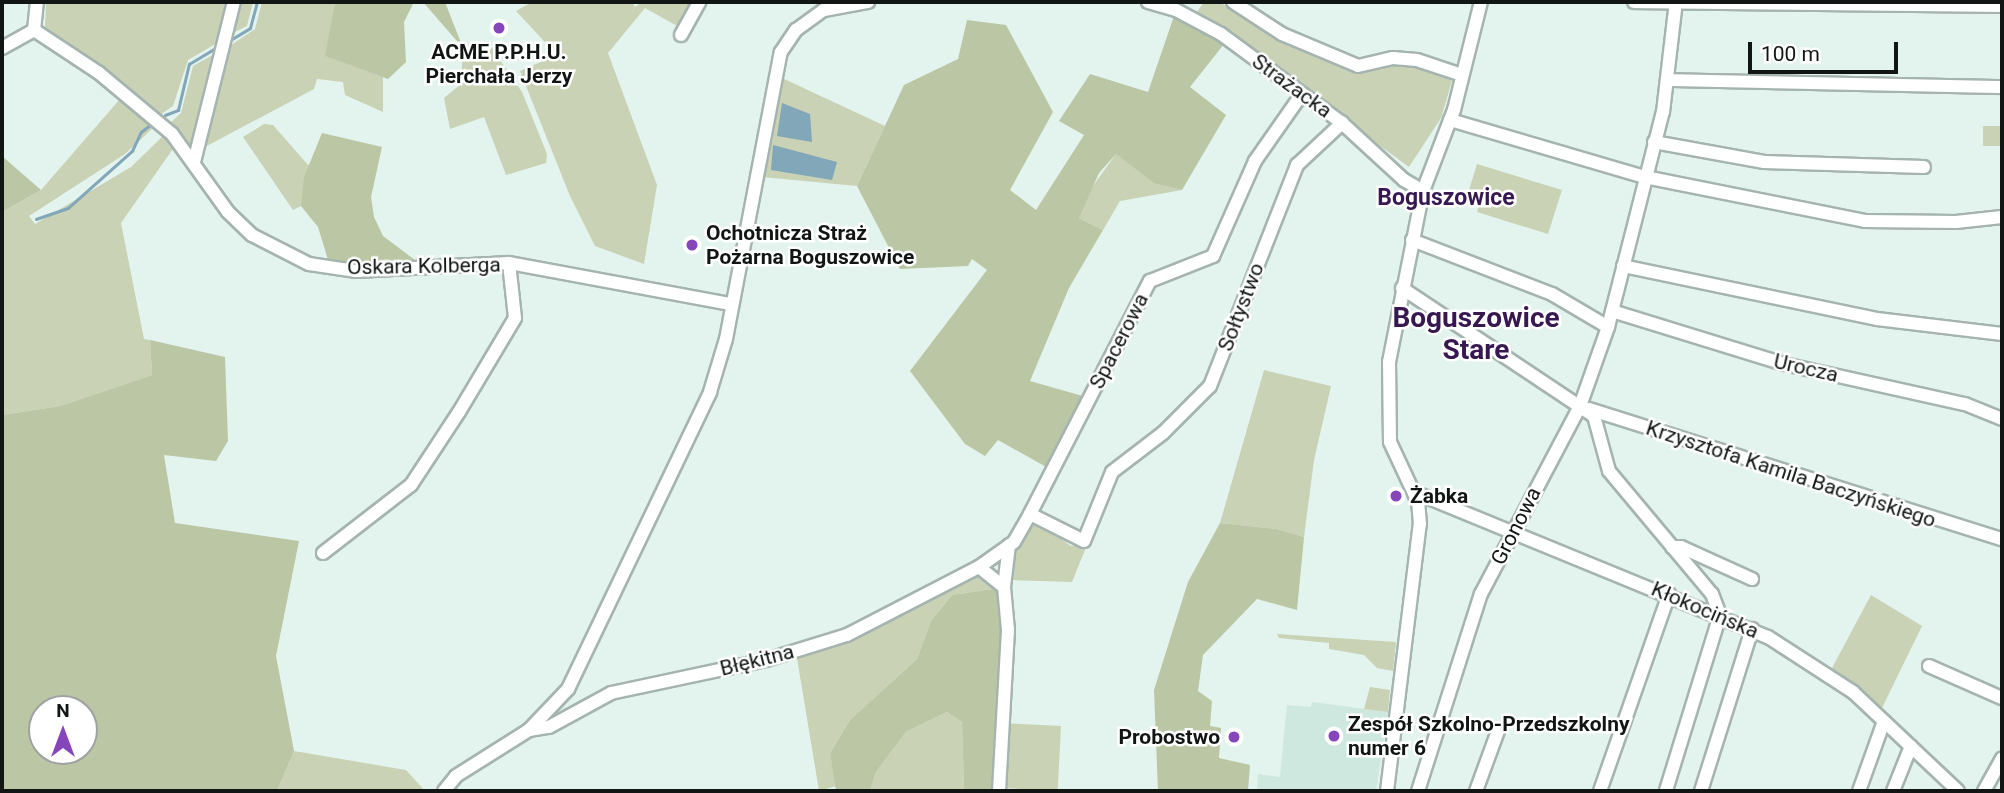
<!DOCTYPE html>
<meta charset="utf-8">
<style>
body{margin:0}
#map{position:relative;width:2004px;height:793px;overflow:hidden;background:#e3f3ee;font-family:Roboto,sans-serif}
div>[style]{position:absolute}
.built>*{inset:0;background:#cee7df}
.green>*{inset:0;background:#c9d2b5;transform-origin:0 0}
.forest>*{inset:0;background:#bbc6a4}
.water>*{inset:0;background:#81a7b8}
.stream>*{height:2.5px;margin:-1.25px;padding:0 1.25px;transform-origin:1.25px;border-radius:1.25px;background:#81a7b8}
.roads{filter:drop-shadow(2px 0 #a5b4af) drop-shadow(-2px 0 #a5b4af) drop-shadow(0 2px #a5b4af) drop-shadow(0 -2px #a5b4af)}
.minor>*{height:12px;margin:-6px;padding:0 6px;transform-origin:6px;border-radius:6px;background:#fff}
.dots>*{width:19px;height:19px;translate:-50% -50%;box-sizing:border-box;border:4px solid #fff;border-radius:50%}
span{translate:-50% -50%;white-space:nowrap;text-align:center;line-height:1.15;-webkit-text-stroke:5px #fff;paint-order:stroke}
.poi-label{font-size:21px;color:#111615;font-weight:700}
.left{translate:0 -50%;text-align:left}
.right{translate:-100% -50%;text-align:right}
.street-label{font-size:21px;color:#111615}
.neighbourhood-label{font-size:23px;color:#371850;font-weight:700}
.district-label{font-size:28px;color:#371850;font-weight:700}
.frame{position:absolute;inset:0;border:4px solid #111615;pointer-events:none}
.north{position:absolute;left:28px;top:695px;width:70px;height:70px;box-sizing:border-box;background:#fff;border:2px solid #a0a2a1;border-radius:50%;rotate:0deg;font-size:19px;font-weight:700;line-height:28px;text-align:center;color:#111615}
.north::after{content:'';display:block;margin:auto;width:24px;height:32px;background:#8645ba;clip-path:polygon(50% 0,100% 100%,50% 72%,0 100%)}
.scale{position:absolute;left:1748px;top:42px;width:150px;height:32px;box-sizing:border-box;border:4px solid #111615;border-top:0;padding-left:9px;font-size:21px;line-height:24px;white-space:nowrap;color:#111615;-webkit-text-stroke:5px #fff;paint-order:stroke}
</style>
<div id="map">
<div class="built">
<i style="clip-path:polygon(1312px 702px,1388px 712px,1376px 791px,1257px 791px,1258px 774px,1280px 777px,1287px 705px,1311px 707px)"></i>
</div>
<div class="green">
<i style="clip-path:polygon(46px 2px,229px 2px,219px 42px,188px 60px,173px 106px,160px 115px,45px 28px)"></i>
<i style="clip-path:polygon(238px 2px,253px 2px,247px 26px,231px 34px)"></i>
<i style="clip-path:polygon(262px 2px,335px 2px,326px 56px,383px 77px,383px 112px,345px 95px,343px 82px,317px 79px,314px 89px,203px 148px,228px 47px,255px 29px)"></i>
<i style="clip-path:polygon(532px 2px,632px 2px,635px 7px,642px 2px,693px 2px,679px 27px,645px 8px,608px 53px,657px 185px,644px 264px,595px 246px,570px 196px,520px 71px,557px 55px,516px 11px)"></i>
<i style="clip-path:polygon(1204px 2px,1219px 2px,1263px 28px,1356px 69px,1399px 62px,1422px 66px,1452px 81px,1441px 118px,1409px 167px,1197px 12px)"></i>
<i style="clip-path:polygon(487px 41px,522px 92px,547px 154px,546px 163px,506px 175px,484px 117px,450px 129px,444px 98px,461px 84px,463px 48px)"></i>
<i style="clip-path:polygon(218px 52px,192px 152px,169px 124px,181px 113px,193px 66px)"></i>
<i style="clip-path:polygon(780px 77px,885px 126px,857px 186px,762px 177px)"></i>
<i style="clip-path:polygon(120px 99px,153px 128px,125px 154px,29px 216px,35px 224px,131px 167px,163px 136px,175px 146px,121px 223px,144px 339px,150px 340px,152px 375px,60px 406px,2px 415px,2px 212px,41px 190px)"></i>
<i style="clip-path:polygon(264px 124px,273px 125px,309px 166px,301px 206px,293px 210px,243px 137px)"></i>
<i style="left:1983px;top:126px;width:19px;height:20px"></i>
<i style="clip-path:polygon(1116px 154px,1154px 182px,1182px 190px,1120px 201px,1103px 230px,1079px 218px,1085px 197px)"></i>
<i style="clip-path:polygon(1477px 164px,1562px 190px,1548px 234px,1477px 212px,1482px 194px,1469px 190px)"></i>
<i style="clip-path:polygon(1264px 370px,1331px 386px,1314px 460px,1304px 537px,1277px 529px,1220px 523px)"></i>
<i style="clip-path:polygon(1030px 526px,1043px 526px,1071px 546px,1087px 545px,1072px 582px,1009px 580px,1014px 552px)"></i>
<i style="clip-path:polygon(978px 573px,999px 588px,952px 595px,931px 621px,917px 659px,850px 720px,830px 753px,836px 786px,819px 791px,797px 658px,854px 641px)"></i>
<i style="clip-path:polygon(1871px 595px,1922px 626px,1881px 710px,1832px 668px)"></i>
<i style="clip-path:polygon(1277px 634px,1396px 642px,1393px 671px,1377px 668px,1364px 655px,1329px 649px,1329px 643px,1279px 638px)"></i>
<i style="clip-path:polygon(1370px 687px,1390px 690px,1388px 712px,1364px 709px)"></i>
<i style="clip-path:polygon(947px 712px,962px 722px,964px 791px,870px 791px,876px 772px,906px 732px)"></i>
<i style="left:1061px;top:726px;width:65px;height:53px;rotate:93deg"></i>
<i style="clip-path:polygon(294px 751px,406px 770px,425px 791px,277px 791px)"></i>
</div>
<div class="forest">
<i style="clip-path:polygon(335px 2px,414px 2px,404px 22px,406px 62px,388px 79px,325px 56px)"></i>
<i style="clip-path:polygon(423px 2px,445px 2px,463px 48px)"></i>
<i style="clip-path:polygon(1174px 16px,1224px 44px,1190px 87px,1226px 115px,1182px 190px,1154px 183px,1116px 154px,1099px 173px,1079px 218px,1103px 230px,1069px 288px,1030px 381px,1086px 397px,1048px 468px,998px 440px,985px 456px,965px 444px,910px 371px,987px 270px,972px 259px,968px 266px,900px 269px,857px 186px,904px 85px,958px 59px,967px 20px,1006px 25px,1053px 112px,1010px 190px,1036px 210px,1084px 135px,1059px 121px,1090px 74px,1148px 92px)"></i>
<i style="clip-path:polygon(322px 133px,382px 147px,371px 197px,374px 217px,383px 236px,415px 260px,353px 266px,329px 263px,318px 227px,301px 206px,304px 177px)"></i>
<i style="clip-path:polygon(2px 156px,41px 190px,2px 212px)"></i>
<i style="clip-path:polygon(evenodd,150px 340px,225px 357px,228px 441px,216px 461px,164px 455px,175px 523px,299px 541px,276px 656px,294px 751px,277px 791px,2px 791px,2px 415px,60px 406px,152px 375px,150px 340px,84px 709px,84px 751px,42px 751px,42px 709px,84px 709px)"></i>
<i style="clip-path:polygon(1220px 523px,1277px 529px,1304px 537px,1297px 610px,1257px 599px,1203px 655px,1198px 691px,1212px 701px,1210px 726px,1221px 728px,1219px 758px,1250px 765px,1248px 791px,1158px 791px,1154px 690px,1188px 582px)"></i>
<i style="clip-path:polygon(999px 588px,1004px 596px,993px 791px,964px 791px,962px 722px,947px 712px,906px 732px,876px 772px,870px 791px,836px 791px,830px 753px,850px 720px,917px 659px,931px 621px,952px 595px)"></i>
</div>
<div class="water">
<i style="clip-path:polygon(782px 103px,810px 114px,812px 142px,777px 136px)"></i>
<i style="clip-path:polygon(773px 145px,837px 162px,832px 180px,771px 170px)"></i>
</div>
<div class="stream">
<i style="left:232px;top:39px;width:21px;rotate:-31deg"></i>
<i style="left:250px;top:28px;width:27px;rotate:-75deg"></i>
<i style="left:165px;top:115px;width:14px;rotate:-21deg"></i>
<i style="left:178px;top:110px;width:47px;rotate:-76.6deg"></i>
<i style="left:189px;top:64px;width:29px;rotate:-31deg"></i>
<i style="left:36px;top:219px;width:34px;rotate:-19deg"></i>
<i style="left:68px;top:208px;width:86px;rotate:-41.7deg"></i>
<i style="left:132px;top:151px;width:21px;rotate:-65deg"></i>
<i style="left:141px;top:132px;width:11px;rotate:-38deg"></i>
</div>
<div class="roads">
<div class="minor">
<i style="left:1148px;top:2px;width:29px;rotate:16deg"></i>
<i style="left:1176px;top:10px;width:51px;rotate:28.1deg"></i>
<i style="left:1221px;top:34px;width:150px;rotate:36.3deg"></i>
<i style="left:1342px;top:123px;width:84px;rotate:42.6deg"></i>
<i style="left:1404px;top:180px;width:22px;rotate:30deg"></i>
<i style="left:1233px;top:2px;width:59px;rotate:33.1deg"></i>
<i style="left:1282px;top:34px;width:82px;rotate:22.8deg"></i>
<i style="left:1358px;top:66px;width:36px;rotate:-13deg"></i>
<i style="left:1393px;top:58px;width:24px;rotate:5deg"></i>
<i style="left:1417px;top:60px;width:47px;rotate:18.4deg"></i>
<i style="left:1634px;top:2px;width:368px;rotate:0.6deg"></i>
<i style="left:34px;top:30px;width:28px;rotate:-84deg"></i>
<i style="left:681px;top:35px;width:38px;rotate:-61deg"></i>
<i style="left:2px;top:48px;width:37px;rotate:-29deg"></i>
<i style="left:34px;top:30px;width:78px;rotate:33.5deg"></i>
<i style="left:99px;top:73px;width:95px;rotate:39.9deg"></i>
<i style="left:172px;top:134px;width:96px;rotate:54.3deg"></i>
<i style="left:228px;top:212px;width:33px;rotate:44deg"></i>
<i style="left:252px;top:235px;width:64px;rotate:27deg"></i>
<i style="left:309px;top:264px;width:48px;rotate:8.5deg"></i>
<i style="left:356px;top:271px;width:153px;rotate:-3deg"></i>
<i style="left:509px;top:263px;width:225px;rotate:10.5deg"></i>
<i style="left:1667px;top:80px;width:335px;rotate:1.2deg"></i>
<i style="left:1450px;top:120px;width:203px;rotate:16.3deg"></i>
<i style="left:1645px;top:177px;width:224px;rotate:11.3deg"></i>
<i style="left:1865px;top:221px;width:91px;rotate:0.6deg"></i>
<i style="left:1956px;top:222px;width:46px;rotate:-6.2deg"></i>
<i style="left:1654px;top:142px;width:112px;rotate:10.3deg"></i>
<i style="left:1764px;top:162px;width:160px;rotate:1.8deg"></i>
<i style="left:194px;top:162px;width:165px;rotate:-76deg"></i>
<i style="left:1412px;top:240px;width:150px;rotate:21.1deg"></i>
<i style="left:1552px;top:294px;width:65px;rotate:30.5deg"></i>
<i style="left:1623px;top:266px;width:259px;rotate:11.8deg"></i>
<i style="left:1877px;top:319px;width:126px;rotate:6.8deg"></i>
<i style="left:1402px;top:288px;width:231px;rotate:33.7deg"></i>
<i style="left:1594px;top:416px;width:57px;rotate:74.7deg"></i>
<i style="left:1609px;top:471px;width:160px;rotate:50.1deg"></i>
<i style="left:1712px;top:594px;width:22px;rotate:69deg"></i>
<i style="left:1720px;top:615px;width:184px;rotate:107.1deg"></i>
<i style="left:1612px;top:311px;width:180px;rotate:17.1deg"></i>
<i style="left:1784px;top:364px;width:185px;rotate:12.5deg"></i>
<i style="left:1965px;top:404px;width:40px;rotate:22deg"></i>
<i style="left:1589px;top:409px;width:433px;rotate:17.5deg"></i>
<i style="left:1414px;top:492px;width:383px;rotate:22.3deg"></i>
<i style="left:1768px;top:637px;width:101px;rotate:32.9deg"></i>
<i style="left:1853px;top:692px;width:144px;rotate:43.3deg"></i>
<i style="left:1030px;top:514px;width:262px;rotate:-62.8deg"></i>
<i style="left:1150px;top:281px;width:68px;rotate:-21.6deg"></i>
<i style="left:1213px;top:256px;width:104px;rotate:-66.1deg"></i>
<i style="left:1255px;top:161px;width:82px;rotate:-55deg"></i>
<i style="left:1672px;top:547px;width:9px"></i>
<i style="left:1681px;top:547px;width:78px;rotate:24.3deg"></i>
<i style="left:323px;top:553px;width:111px;rotate:-37.7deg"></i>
<i style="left:411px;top:485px;width:87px;rotate:-56.7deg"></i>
<i style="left:459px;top:412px;width:109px;rotate:-59.2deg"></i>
<i style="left:515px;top:318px;width:55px;rotate:-96.2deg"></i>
<i style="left:979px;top:567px;width:32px;rotate:39deg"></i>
<i style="left:1004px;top:587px;width:43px;rotate:84.7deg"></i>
<i style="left:1008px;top:630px;width:161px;rotate:93.2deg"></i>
<i style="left:1004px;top:587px;width:42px;rotate:-83.2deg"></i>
<i style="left:1929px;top:666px;width:80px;rotate:23.7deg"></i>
<i style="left:529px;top:730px;width:20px;rotate:-9deg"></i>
<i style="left:549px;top:727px;width:71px;rotate:-28.7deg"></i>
<i style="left:611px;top:693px;width:158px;rotate:-12deg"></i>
<i style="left:766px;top:660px;width:85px;rotate:-17.2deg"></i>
<i style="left:847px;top:635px;width:148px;rotate:-27.3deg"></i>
<i style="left:979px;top:567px;width:43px;rotate:-35.5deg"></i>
<i style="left:1014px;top:542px;width:32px;rotate:-60deg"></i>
<i style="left:1030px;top:514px;width:60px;rotate:26.6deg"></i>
<i style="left:1084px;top:541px;width:74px;rotate:-67.9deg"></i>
<i style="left:1112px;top:472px;width:64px;rotate:-37.4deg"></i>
<i style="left:1163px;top:433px;width:66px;rotate:-45deg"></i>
<i style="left:1210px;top:386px;width:238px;rotate:-68.5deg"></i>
<i style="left:1297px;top:165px;width:62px;rotate:-43deg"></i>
<i style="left:444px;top:791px;width:19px;rotate:-51deg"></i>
<i style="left:456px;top:776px;width:86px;rotate:-32.2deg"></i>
<i style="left:529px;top:730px;width:57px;rotate:-46.4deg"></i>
<i style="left:568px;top:689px;width:329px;rotate:-64.4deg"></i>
<i style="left:710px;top:392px;width:55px;rotate:-73.2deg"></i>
<i style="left:726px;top:339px;width:292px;rotate:-79.2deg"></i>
<i style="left:781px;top:52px;width:27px;rotate:-56deg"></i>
<i style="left:796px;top:30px;width:34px;rotate:-36deg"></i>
<i style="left:824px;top:10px;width:45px;rotate:-10.3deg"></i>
<i style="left:1387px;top:791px;width:269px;rotate:-83deg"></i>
<i style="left:1420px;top:524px;width:22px;rotate:-95deg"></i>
<i style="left:1418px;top:502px;width:66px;rotate:-115deg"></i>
<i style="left:1390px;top:442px;width:80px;rotate:-90.7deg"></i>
<i style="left:1389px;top:362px;width:174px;rotate:-78.8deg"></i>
<i style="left:1423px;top:191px;width:87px;rotate:-69.1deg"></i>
<i style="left:1454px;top:110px;width:111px;rotate:-76deg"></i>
<i style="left:1418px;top:791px;width:207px;rotate:-72.3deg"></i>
<i style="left:1481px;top:594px;width:212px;rotate:-62.2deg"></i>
<i style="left:1580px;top:406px;width:84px;rotate:-70.5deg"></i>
<i style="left:1608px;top:327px;width:222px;rotate:-75.7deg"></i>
<i style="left:1663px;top:112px;width:111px;rotate:-83.3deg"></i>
<i style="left:1476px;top:791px;width:64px;rotate:-69.9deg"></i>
<i style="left:1600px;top:791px;width:209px;rotate:-70.7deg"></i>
<i style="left:1701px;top:791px;width:170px;rotate:-72.5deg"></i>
<i style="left:1859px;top:791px;width:74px;rotate:-70.3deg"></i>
<i style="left:1893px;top:791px;width:48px;rotate:-68.2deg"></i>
<i style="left:1984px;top:791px;width:37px;rotate:-61deg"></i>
</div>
</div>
<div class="dots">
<i style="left:499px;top:28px;background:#8645ba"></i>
<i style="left:692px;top:245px;background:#8645ba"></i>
<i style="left:1396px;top:496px;background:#8645ba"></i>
<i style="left:1334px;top:736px;background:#8645ba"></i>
<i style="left:1234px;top:737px;background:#8645ba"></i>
</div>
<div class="poi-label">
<span style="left:499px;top:64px">ACME P.P.H.U.<br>Pierchała Jerzy</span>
<span class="left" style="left:706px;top:245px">Ochotnicza Straż<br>Pożarna Boguszowice</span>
<span class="left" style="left:1410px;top:496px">Żabka</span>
<span class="left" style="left:1348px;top:736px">Zespół Szkolno-Przedszkolny<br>numer 6</span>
<span class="right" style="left:1220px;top:737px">Probostwo</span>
</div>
<div class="street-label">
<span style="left:1292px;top:86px;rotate:36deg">Strażacka</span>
<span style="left:424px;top:266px;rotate:-1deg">Oskara Kolberga</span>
<span style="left:1241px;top:307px;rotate:-69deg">Sołtystwo</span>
<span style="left:1119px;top:341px;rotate:-63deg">Spacerowa</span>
<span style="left:1806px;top:368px;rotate:13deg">Urocza</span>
<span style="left:1791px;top:474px;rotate:18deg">Krzysztofa Kamila Baczyńskiego</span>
<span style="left:1516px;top:526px;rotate:-63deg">Gronowa</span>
<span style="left:1705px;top:610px;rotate:23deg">Kłokocińska</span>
<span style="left:757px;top:660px;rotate:-14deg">Błękitna</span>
</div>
<div class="neighbourhood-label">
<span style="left:1446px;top:198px">Boguszowice</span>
</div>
<div class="district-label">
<span style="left:1476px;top:334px">Boguszowice<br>Stare</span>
</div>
<div class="frame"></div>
<div class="north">N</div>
<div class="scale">100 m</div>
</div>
